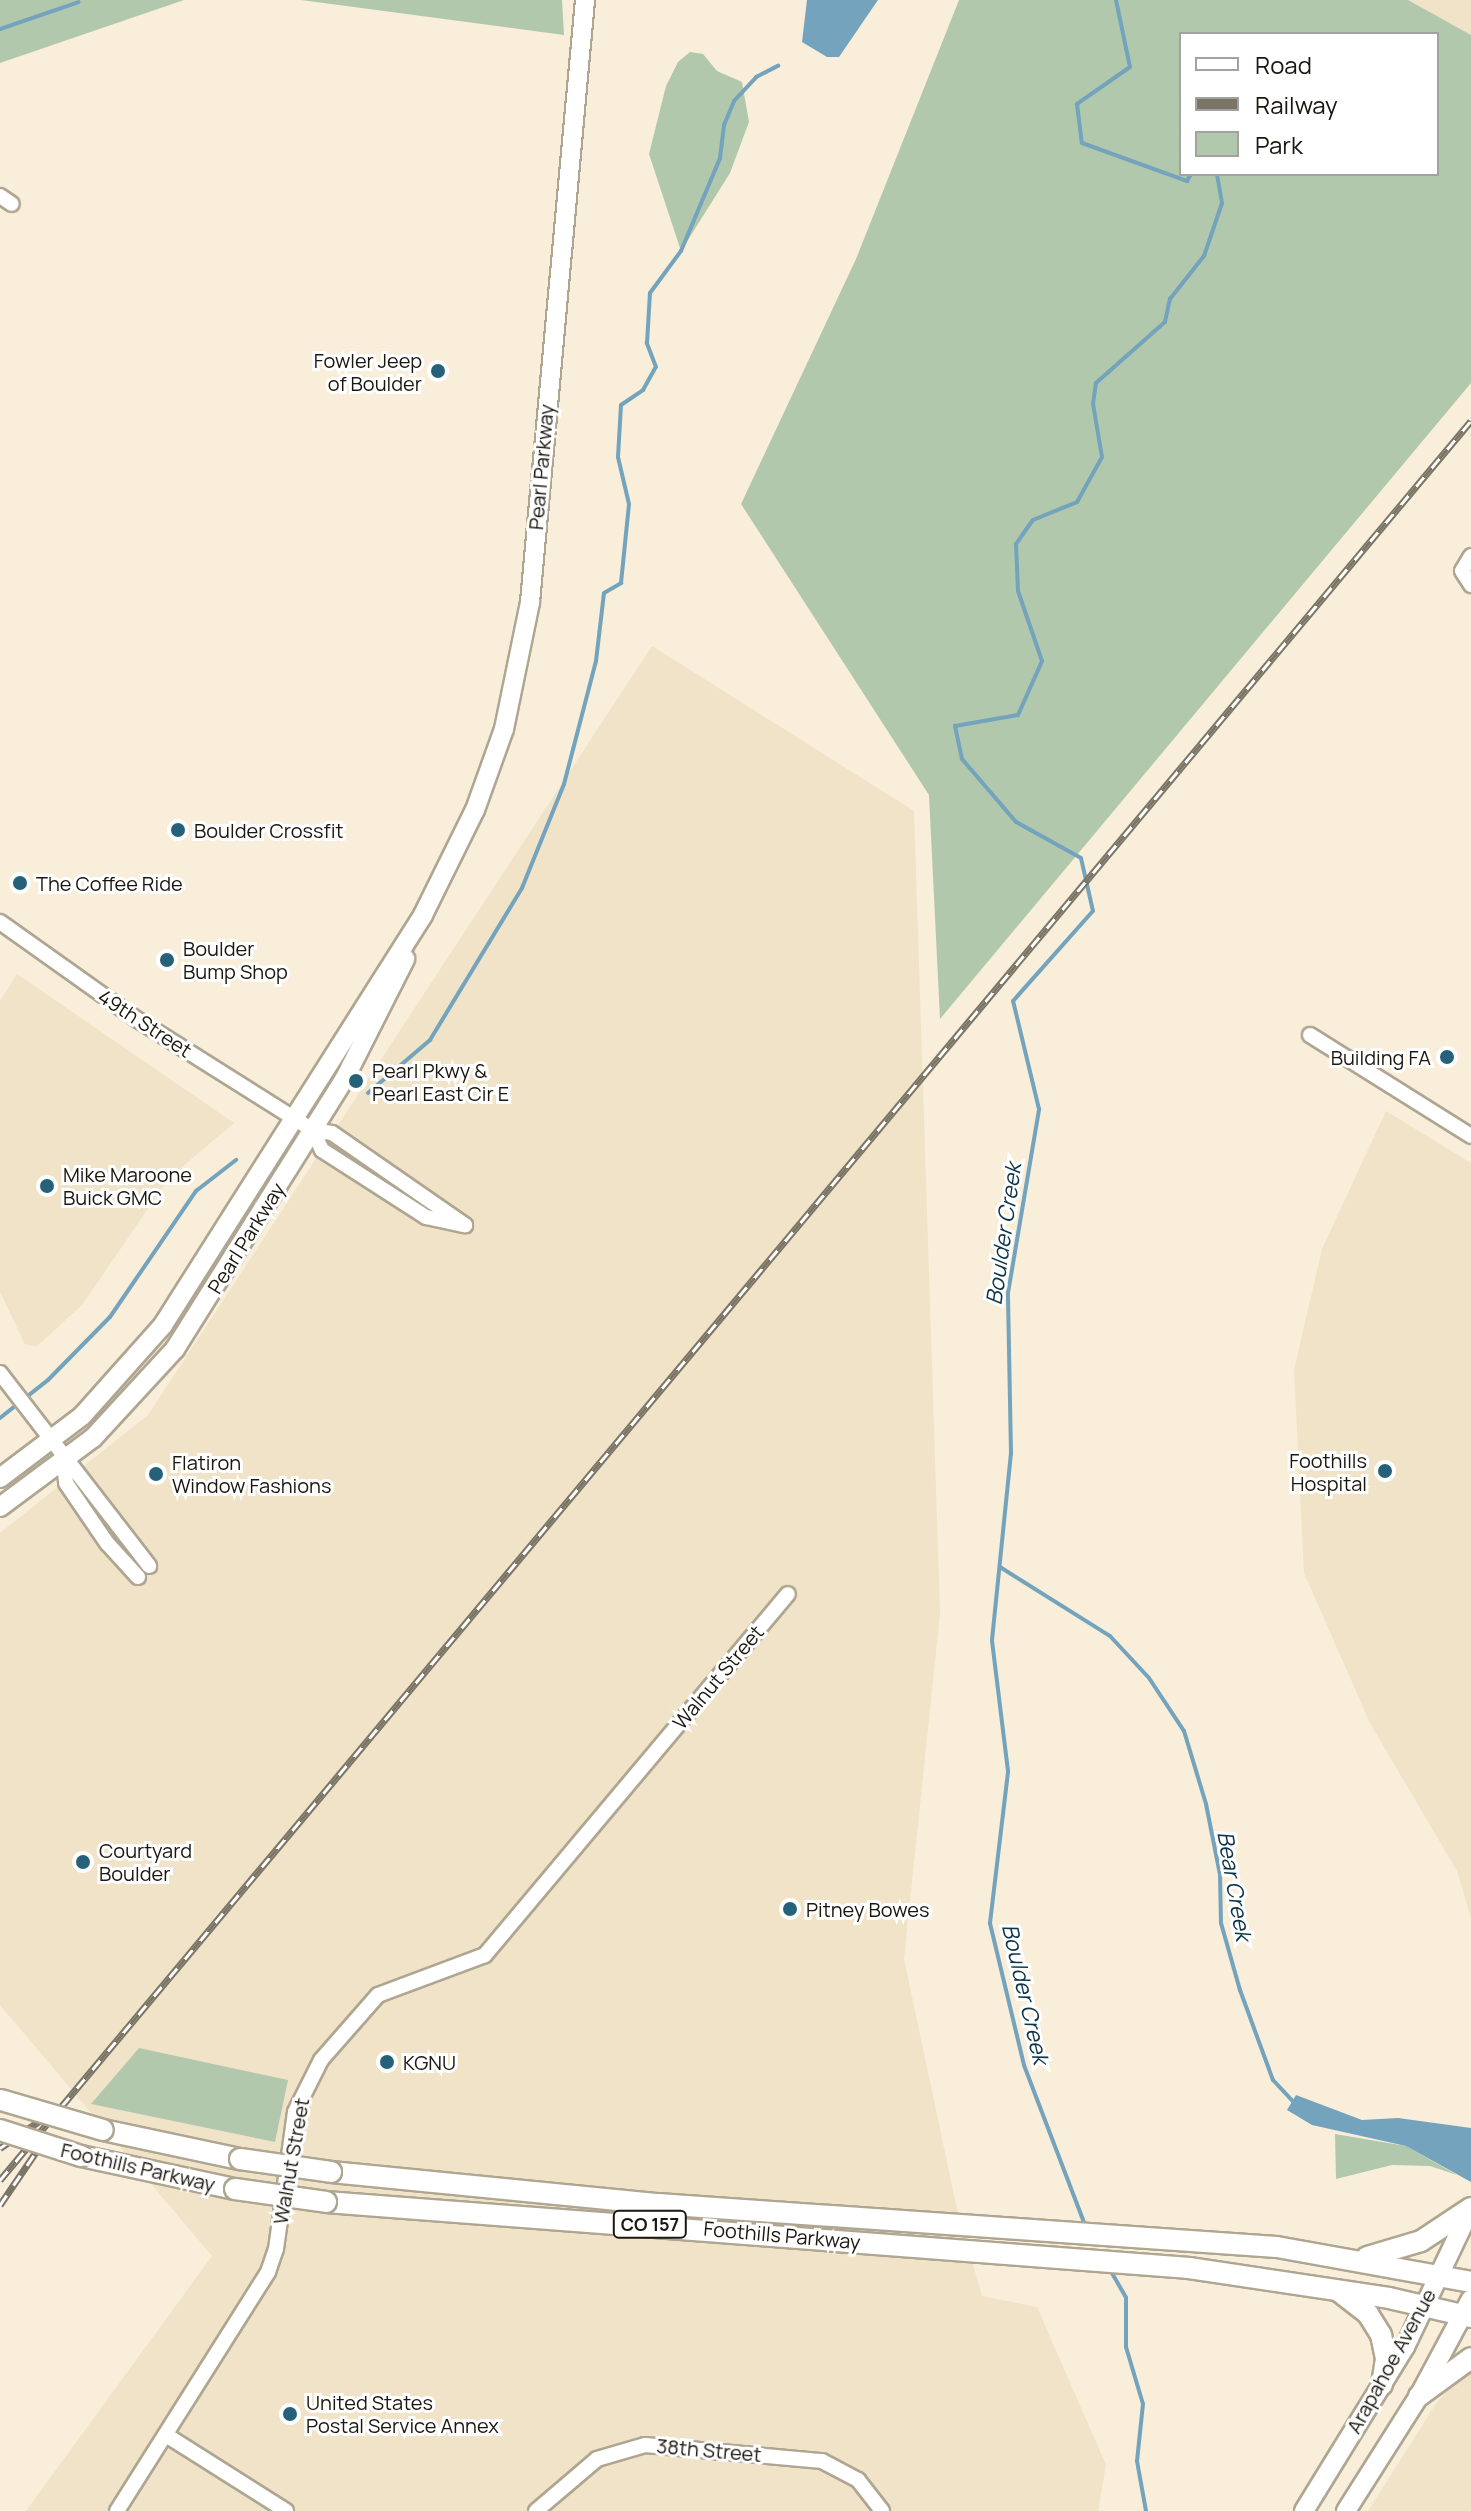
<!DOCTYPE html>
<style>
body{margin:0}
#map{position:relative;width:1471px;height:2511px;overflow:hidden;background:#f8eed9;font-family:Manrope,sans-serif}
div>[style]{position:absolute}
.built>*{inset:0;background:#f0e3c7}
.green>*{inset:0;background:#b2c8ad}
.water>*{inset:0;background:#73a3bd}
.stream>*{height:4px;margin:-2px;padding:0 2px;transform-origin:2px;border-radius:2px;background:#73a3bd}
.roads{filter:drop-shadow(2px 0 #afa692) drop-shadow(-2px 0 #afa692) drop-shadow(0 2px #afa692) drop-shadow(0 -2px #afa692)}
.minor>*{height:14px;margin:-7px;padding:0 7px;transform-origin:7px;border-radius:7px;background:#fff}
.major>*{height:18px;margin:-9px;padding:0 9px;transform-origin:9px;border-radius:9px;background:#fff}
.highway>*{height:20px;margin:-10px;padding:0 10px;transform-origin:10px;border-radius:10px;background:#fff}
.rail>*{height:7px;margin-top:-3.5px;transform-origin:0;background:repeating-linear-gradient(90deg,#fff 0 12px,#7b7567 0 24px);box-sizing:border-box;border-block:2px solid #7b7567}
.bridges{filter:drop-shadow(2px 0 #afa692) drop-shadow(-2px 0 #afa692) drop-shadow(0 2px #afa692) drop-shadow(0 -2px #afa692)}
.highway-bridge>*{height:20px;margin:-10px;padding:0 10px;transform-origin:10px;border-radius:10px;background:#fff}
.dots>*{width:22px;height:22px;translate:-50% -50%;box-sizing:border-box;border:4px solid #fff;border-radius:50%}
span{translate:-50% -50%;white-space:nowrap;text-align:center;line-height:1.15;-webkit-text-stroke:6px #fff;paint-order:stroke}
.shield-label span{padding:2px 6px;background:#fff;border:2px solid;border-radius:6px;-webkit-text-stroke-width:0}
.shield-label{font-size:18px;color:#1a170f;font-weight:700}
.poi-label{font-size:20px;color:#1a170f}
.right{translate:-100% -50%;text-align:right}
.left{translate:0 -50%;text-align:left}
.street-label{font-size:20px;color:#1a170f}
.water-label{font-size:22px;color:#0a3448;font-style:italic}
.legend{position:absolute;left:1179px;top:32px;width:260px;height:144px;box-sizing:border-box;background:#fff;border:2px solid #a3a29f;margin:0;padding:10px 14px;list-style:none;font-size:24px;color:#1a170f}
.legend li{display:flex;align-items:center;gap:16px;height:40px}
.legend b{width:40px;border:2px solid #a3a29f}
</style>
<div id="map">
<div class="built">
<i style="clip-path:polygon(1408px 0,1471px 0,1471px 35px,1414px 4px)"></i>
<i style="clip-path:polygon(652px 646px,914px 811px,940px 1613px,904px 1959px,957px 2209px,982px 2296px,1037px 2307px,1106px 2465px,1098px 2511px,26px 2511px,212px 2256px,0 2005px,0 1533px,148px 1415px)"></i>
<i style="clip-path:polygon(17px 974px,234px 1123px,169px 1178px,82px 1305px,36px 1347px,25px 1344px,0 1292px,0 1001px)"></i>
<i style="clip-path:polygon(1386px 1111px,1471px 1163px,1471px 1918px,1457px 1871px,1370px 1723px,1304px 1573px,1294px 1370px,1322px 1249px)"></i>
<i style="clip-path:polygon(1471px 2366px,1471px 2511px,1368px 2511px,1437px 2402px)"></i>
</div>
<div class="green">
<i style="clip-path:polygon(0 0,184px 0,0 63px)"></i>
<i style="clip-path:polygon(301px 0,562px 0,564px 35px)"></i>
<i style="clip-path:polygon(evenodd,959px 0,1408px 0,1471px 35px,1471px 383px,940px 1019px,929px 795px,741px 504px,856px 259px,959px 0,1181px 34px,1437px 34px,1437px 174px,1181px 174px,1181px 34px)"></i>
<i style="clip-path:polygon(690px 52px,703px 54px,717px 71px,742px 82px,749px 122px,730px 173px,681px 251px,649px 154px,666px 86px,678px 62px)"></i>
<i style="clip-path:polygon(139px 2048px,288px 2080px,275px 2142px,91px 2104px)"></i>
<i style="clip-path:polygon(1335px 2134px,1406px 2146px,1457px 2175px,1430px 2166px,1392px 2165px,1336px 2179px)"></i>
</div>
<div class="water">
<i style="clip-path:polygon(807px 0,878px 0,839px 57px,827px 57px,802px 42px)"></i>
<i style="clip-path:polygon(1296px 2095px,1362px 2120px,1398px 2118px,1471px 2128px,1471px 2182px,1406px 2146px,1312px 2125px,1287px 2110px)"></i>
</div>
<div class="stream">
<i style="left:1116px;top:0;width:68px;rotate:78.2deg"></i>
<i style="left:1130px;top:67px;width:65px;rotate:145.1deg"></i>
<i style="left:1077px;top:104px;width:39px;rotate:83deg"></i>
<i style="left:1082px;top:143px;width:112px;rotate:19.9deg"></i>
<i style="left:1187px;top:181px;width:8px;rotate:-60deg"></i>
<i style="left:0;top:29px;width:83px;rotate:-18.9deg"></i>
<i style="left:368px;top:1093px;width:82px;rotate:-40.5deg"></i>
<i style="left:430px;top:1040px;width:178px;rotate:-58.8deg"></i>
<i style="left:522px;top:888px;width:112px;rotate:-68deg"></i>
<i style="left:564px;top:784px;width:127px;rotate:-75.4deg"></i>
<i style="left:596px;top:661px;width:68px;rotate:-83.3deg"></i>
<i style="left:604px;top:593px;width:20px;rotate:-30deg"></i>
<i style="left:621px;top:583px;width:79px;rotate:-84.2deg"></i>
<i style="left:629px;top:504px;width:48px;rotate:-103.2deg"></i>
<i style="left:618px;top:457px;width:52px;rotate:-86.7deg"></i>
<i style="left:621px;top:405px;width:27px;rotate:-34deg"></i>
<i style="left:643px;top:390px;width:26px;rotate:-61deg"></i>
<i style="left:656px;top:367px;width:26px;rotate:-111deg"></i>
<i style="left:647px;top:343px;width:50px;rotate:-86.6deg"></i>
<i style="left:650px;top:293px;width:52px;rotate:-53.6deg"></i>
<i style="left:681px;top:251px;width:101px;rotate:-67.2deg"></i>
<i style="left:720px;top:158px;width:33px;rotate:-83deg"></i>
<i style="left:724px;top:125px;width:26px;rotate:-67deg"></i>
<i style="left:734px;top:101px;width:33px;rotate:-47deg"></i>
<i style="left:756px;top:77px;width:25px;rotate:-27deg"></i>
<i style="left:0;top:1418px;width:61px;rotate:-38.4deg"></i>
<i style="left:48px;top:1380px;width:88px;rotate:-45.5deg"></i>
<i style="left:110px;top:1317px;width:153px;rotate:-55.7deg"></i>
<i style="left:196px;top:1191px;width:51px;rotate:-37.8deg"></i>
<i style="left:1000px;top:1567px;width:130px;rotate:32.1deg"></i>
<i style="left:1110px;top:1636px;width:57px;rotate:47.1deg"></i>
<i style="left:1149px;top:1678px;width:64px;rotate:56.6deg"></i>
<i style="left:1184px;top:1731px;width:76px;rotate:73.2deg"></i>
<i style="left:1206px;top:1804px;width:72px;rotate:78.8deg"></i>
<i style="left:1220px;top:1875px;width:48px;rotate:88.8deg"></i>
<i style="left:1221px;top:1923px;width:70px;rotate:74.2deg"></i>
<i style="left:1240px;top:1990px;width:96px;rotate:69.9deg"></i>
<i style="left:1273px;top:2080px;width:33px;rotate:47deg"></i>
<i style="left:1085px;top:2225px;width:171px;rotate:-110.9deg"></i>
<i style="left:1024px;top:2065px;width:146px;rotate:-103.5deg"></i>
<i style="left:990px;top:1923px;width:153px;rotate:-83.2deg"></i>
<i style="left:1008px;top:1771px;width:132px;rotate:-97deg"></i>
<i style="left:992px;top:1640px;width:188px;rotate:-84.2deg"></i>
<i style="left:1011px;top:1453px;width:160px;rotate:-91.1deg"></i>
<i style="left:1008px;top:1293px;width:187px;rotate:-80.4deg"></i>
<i style="left:1039px;top:1109px;width:111px;rotate:-103.5deg"></i>
<i style="left:1013px;top:1001px;width:120px;rotate:-48.4deg"></i>
<i style="left:1093px;top:911px;width:54px;rotate:-102.8deg"></i>
<i style="left:1081px;top:858px;width:74px;rotate:-151deg"></i>
<i style="left:1016px;top:822px;width:83px;rotate:-130.6deg"></i>
<i style="left:962px;top:759px;width:34px;rotate:-102deg"></i>
<i style="left:955px;top:726px;width:64px;rotate:-9.9deg"></i>
<i style="left:1018px;top:715px;width:59px;rotate:-66deg"></i>
<i style="left:1042px;top:661px;width:74px;rotate:-108.9deg"></i>
<i style="left:1018px;top:591px;width:47px;rotate:-92.4deg"></i>
<i style="left:1016px;top:544px;width:29px;rotate:-55deg"></i>
<i style="left:1033px;top:520px;width:48px;rotate:-22.2deg"></i>
<i style="left:1077px;top:502px;width:51px;rotate:-60.9deg"></i>
<i style="left:1102px;top:457px;width:54px;rotate:-99.6deg"></i>
<i style="left:1093px;top:404px;width:21px;rotate:-82deg"></i>
<i style="left:1096px;top:383px;width:92px;rotate:-41.5deg"></i>
<i style="left:1165px;top:322px;width:24px;rotate:-78deg"></i>
<i style="left:1170px;top:299px;width:55px;rotate:-51.7deg"></i>
<i style="left:1204px;top:256px;width:56px;rotate:-71.2deg"></i>
<i style="left:1222px;top:203px;width:29px;rotate:-100deg"></i>
<i style="left:1109px;top:2268px;width:34px;rotate:60deg"></i>
<i style="left:1126px;top:2298px;width:49px;rotate:90deg"></i>
<i style="left:1126px;top:2347px;width:59px;rotate:73.4deg"></i>
<i style="left:1143px;top:2404px;width:57px;rotate:96deg"></i>
<i style="left:1137px;top:2461px;width:51px;rotate:79.8deg"></i>
</div>
<div class="roads">
<div class="minor">
<i style="left:0;top:196px;width:14px;rotate:34deg"></i>
<i style="left:1471px;top:556px;width:17px;rotate:121deg"></i>
<i style="left:1462px;top:571px;width:17px;rotate:57deg"></i>
<i style="left:0;top:922px;width:169px;rotate:35.4deg"></i>
<i style="left:138px;top:1020px;width:207px;rotate:32.2deg"></i>
<i style="left:313px;top:1130px;width:19px;rotate:9deg"></i>
<i style="left:332px;top:1133px;width:162px;rotate:34.7deg"></i>
<i style="left:1310px;top:1035px;width:190px;rotate:32.1deg"></i>
<i style="left:313px;top:1130px;width:22px;rotate:66deg"></i>
<i style="left:322px;top:1150px;width:124px;rotate:32.8deg"></i>
<i style="left:426px;top:1217px;width:40px;rotate:12deg"></i>
<i style="left:0;top:1373px;width:244px;rotate:52.3deg"></i>
<i style="left:64px;top:1463px;width:20px;rotate:84deg"></i>
<i style="left:66px;top:1483px;width:73px;rotate:55.7deg"></i>
<i style="left:107px;top:1543px;width:46px;rotate:47.6deg"></i>
<i style="left:166px;top:2435px;width:142px;rotate:32.3deg"></i>
<i style="left:117px;top:2511px;width:283px;rotate:-57.7deg"></i>
<i style="left:268px;top:2272px;width:24px;rotate:-71deg"></i>
<i style="left:276px;top:2249px;width:138px;rotate:-82.1deg"></i>
<i style="left:295px;top:2112px;width:58px;rotate:-63.4deg"></i>
<i style="left:321px;top:2060px;width:86px;rotate:-48.8deg"></i>
<i style="left:378px;top:1995px;width:114px;rotate:-20.5deg"></i>
<i style="left:485px;top:1955px;width:471px;rotate:-50deg"></i>
<i style="left:536px;top:2511px;width:80px;rotate:-40.4deg"></i>
<i style="left:597px;top:2459px;width:50px;rotate:-16.3deg"></i>
<i style="left:645px;top:2445px;width:178px;rotate:5.2deg"></i>
<i style="left:822px;top:2461px;width:41px;rotate:27.8deg"></i>
<i style="left:858px;top:2480px;width:39px;rotate:52deg"></i>
</div>
<div class="major">
<i style="left:0;top:1478px;width:103px;rotate:-37.1deg"></i>
<i style="left:82px;top:1416px;width:122px;rotate:-48.3deg"></i>
<i style="left:163px;top:1325px;width:485px;rotate:-57.6deg"></i>
<i style="left:423px;top:915px;width:117px;rotate:-63.7deg"></i>
<i style="left:475px;top:810px;width:86px;rotate:-70.3deg"></i>
<i style="left:504px;top:729px;width:130px;rotate:-78.4deg"></i>
<i style="left:530px;top:602px;width:605px;rotate:-84.78deg"></i>
<i style="left:0;top:1507px;width:116px;rotate:-36.6deg"></i>
<i style="left:93px;top:1438px;width:121px;rotate:-47.3deg"></i>
<i style="left:175px;top:1349px;width:318px;rotate:-57.9deg"></i>
<i style="left:344px;top:1080px;width:136px;rotate:-63.2deg"></i>
<i style="left:1304px;top:2511px;width:193px;rotate:-58.4deg"></i>
<i style="left:1405px;top:2347px;width:154px;rotate:-64.6deg"></i>
<i style="left:1346px;top:2511px;width:136px;rotate:-57.6deg"></i>
<i style="left:1419px;top:2396px;width:110px;rotate:-61.8deg"></i>
</div>
<div class="highway">
<i style="left:103px;top:2130px;width:140px;rotate:12deg"></i>
<i style="left:81px;top:2156px;width:157px;rotate:12.1deg"></i>
<i style="left:331px;top:2172px;width:329px;rotate:5.6deg"></i>
<i style="left:658px;top:2204px;width:620px;rotate:3.97deg"></i>
<i style="left:1277px;top:2247px;width:197px;rotate:10.2deg"></i>
<i style="left:326px;top:2202px;width:866px;rotate:4.37deg"></i>
<i style="left:1189px;top:2268px;width:202px;rotate:8.5deg"></i>
<i style="left:1389px;top:2298px;width:84px;rotate:13deg"></i>
<i style="left:1367px;top:2257px;width:56px;rotate:-16.5deg"></i>
<i style="left:1421px;top:2241px;width:60px;rotate:-33.4deg"></i>
<i style="left:1340px;top:2292px;width:36px;rotate:38deg"></i>
<i style="left:1368px;top:2314px;width:25px;rotate:58deg"></i>
<i style="left:1381px;top:2335px;width:25px;rotate:78deg"></i>
<i style="left:1386px;top:2359px;width:26px;rotate:99deg"></i>
<i style="left:1419px;top:2396px;width:64px;rotate:-36.2deg"></i>
</div>
</div>
<div class="rail">
<i style="left:0;top:2148px;width:51px;rotate:-34.6deg"></i>
<i style="left:0;top:2180px;width:2293px;rotate:-50.1deg"></i>
<i style="left:0;top:2205px;width:64px;rotate:-55.8deg"></i>
</div>
<div class="bridges">
<div class="highway-bridge">
<i style="left:1px;top:2100px;width:106px;rotate:16.4deg"></i>
<i style="left:0;top:2130px;width:85px;rotate:17.8deg"></i>
<i style="left:240px;top:2159px;width:92px;rotate:8.1deg"></i>
<i style="left:235px;top:2189px;width:92px;rotate:8.1deg"></i>
</div>
</div>
<div class="dots">
<i style="left:438px;top:371px;background:#256179"></i>
<i style="left:178px;top:830px;background:#256179"></i>
<i style="left:20px;top:883px;background:#256179"></i>
<i style="left:167px;top:960px;background:#256179"></i>
<i style="left:1447px;top:1057px;background:#256179"></i>
<i style="left:356px;top:1081px;background:#256179"></i>
<i style="left:47px;top:1186px;background:#256179"></i>
<i style="left:1385px;top:1471px;background:#256179"></i>
<i style="left:156px;top:1474px;background:#256179"></i>
<i style="left:83px;top:1862px;background:#256179"></i>
<i style="left:790px;top:1909px;background:#256179"></i>
<i style="left:387px;top:2062px;background:#256179"></i>
<i style="left:290px;top:2414px;background:#256179"></i>
</div>
<div class="shield-label">
<span style="left:650px;top:2224px">CO 157</span>
</div>
<div class="poi-label">
<span class="right" style="left:422px;top:372px">Fowler Jeep<br>of Boulder</span>
<span class="left" style="left:194px;top:830px">Boulder Crossfit</span>
<span class="left" style="left:36px;top:883px">The Coffee Ride</span>
<span class="left" style="left:183px;top:960px">Boulder<br>Bump Shop</span>
<span class="right" style="left:1431px;top:1057px">Building FA</span>
<span class="left" style="left:372px;top:1082px">Pearl Pkwy &amp;<br>Pearl East Cir E</span>
<span class="left" style="left:63px;top:1186px">Mike Maroone<br>Buick GMC</span>
<span class="right" style="left:1367px;top:1472px">Foothills<br>Hospital</span>
<span class="left" style="left:172px;top:1474px">Flatiron<br>Window Fashions</span>
<span class="left" style="left:99px;top:1862px">Courtyard<br>Boulder</span>
<span class="left" style="left:806px;top:1909px">Pitney Bowes</span>
<span class="left" style="left:403px;top:2062px">KGNU</span>
<span class="left" style="left:306px;top:2414px">United States<br>Postal Service Annex</span>
</div>
<div class="street-label">
<span style="left:541px;top:467px;rotate:-85deg">Pearl Parkway</span>
<span style="left:145px;top:1023px;rotate:33deg">49th Street</span>
<span style="left:246px;top:1238px;rotate:-58deg">Pearl Parkway</span>
<span style="left:718px;top:1677px;rotate:-50deg">Walnut Street</span>
<span style="left:291px;top:2161px;rotate:-80deg">Walnut Street</span>
<span style="left:138px;top:2167px;rotate:13deg">Foothills Parkway</span>
<span style="left:782px;top:2235px;rotate:5deg">Foothills Parkway</span>
<span style="left:1391px;top:2361px;rotate:-61deg">Arapahoe Avenue</span>
<span style="left:709px;top:2450px;rotate:5deg">38th Street</span>
</div>
<div class="water-label">
<span style="left:1004px;top:1234px;rotate:-82deg">Boulder Creek</span>
<span style="left:1234px;top:1886px;rotate:80deg">Bear Creek</span>
<span style="left:1025px;top:1994px;rotate:77deg">Boulder Creek</span>
</div>
<ul class="legend">
<li><b style="height:10px;background:#fff"></b>Road</li>
<li><b style="height:10px;background:#7b7567"></b>Railway</li>
<li><b style="height:22px;background:#b2c8ad"></b>Park</li>
</ul>
</div>
